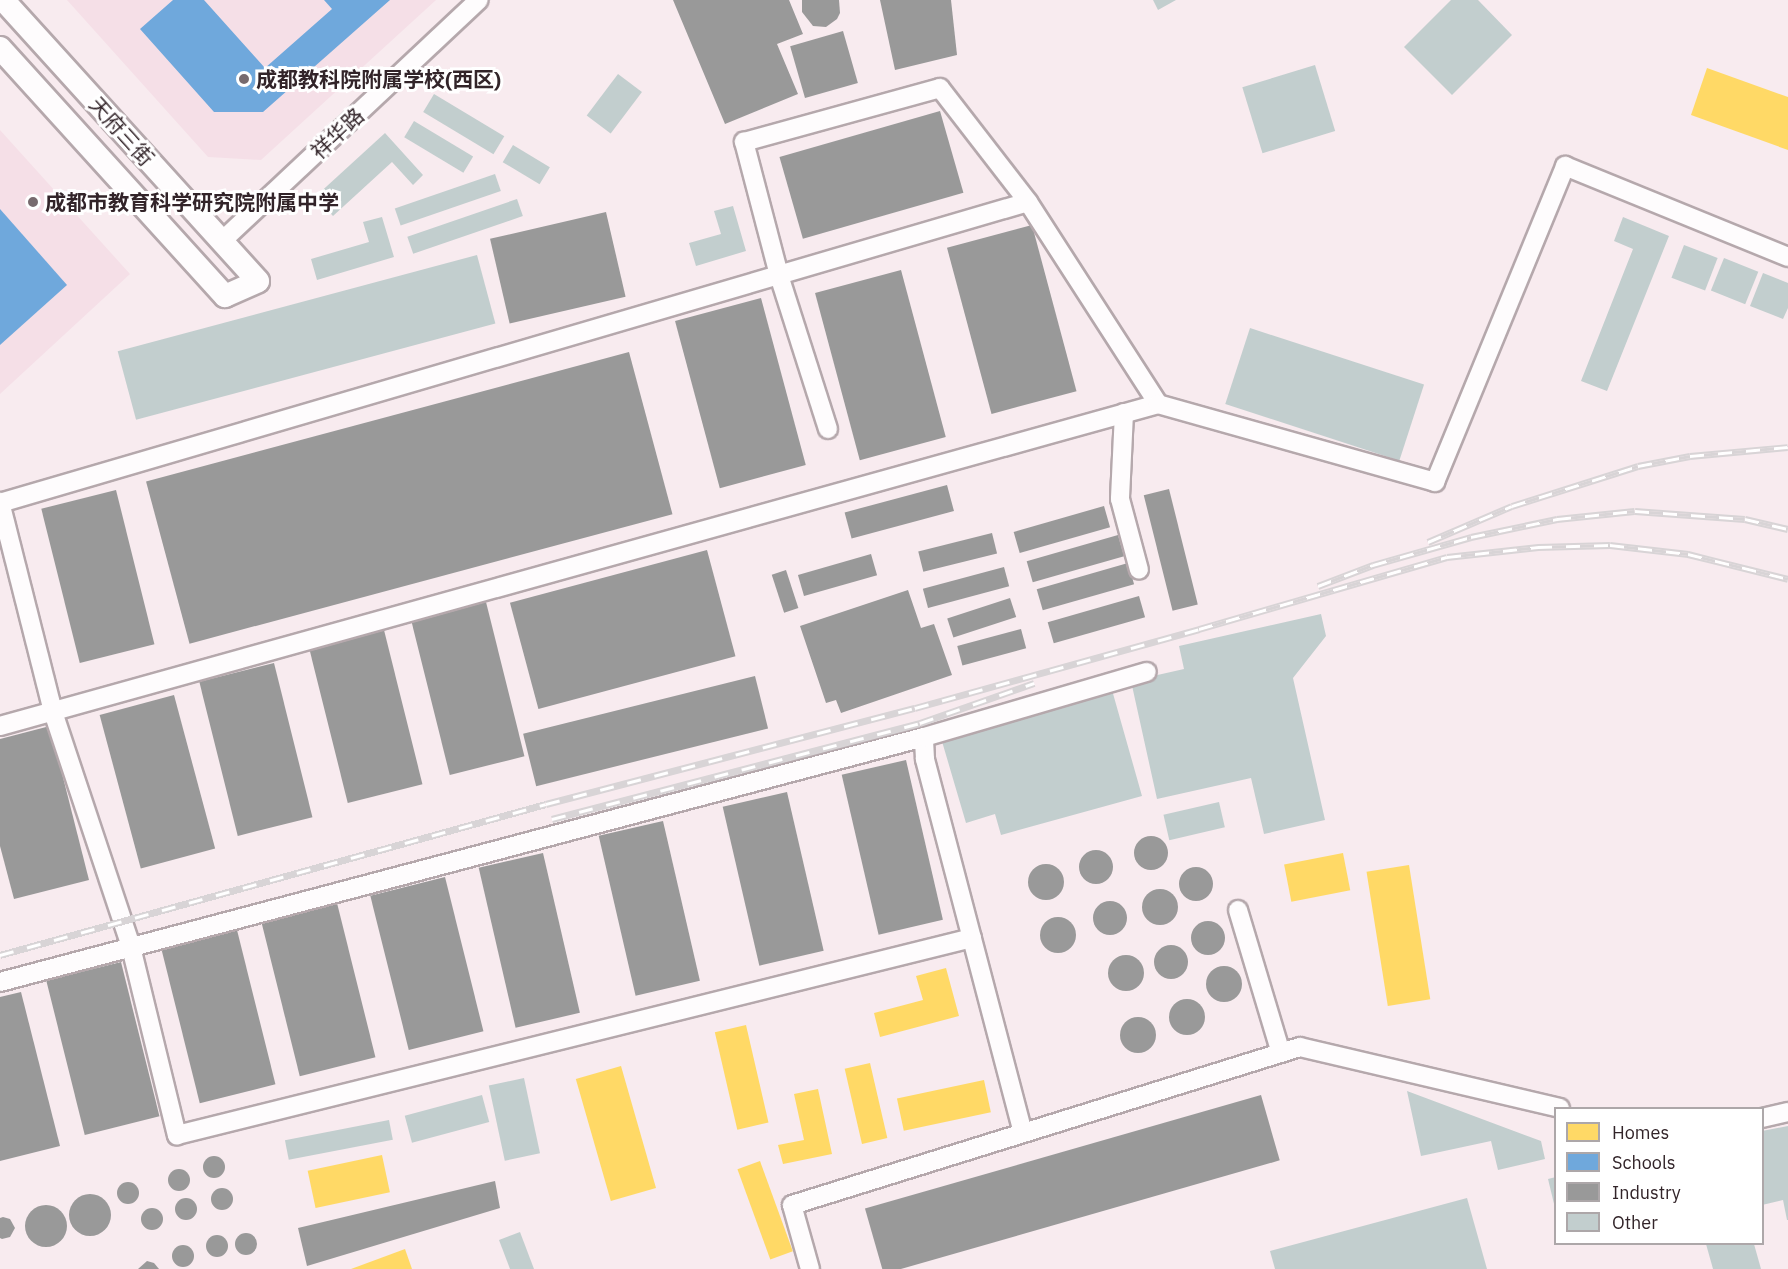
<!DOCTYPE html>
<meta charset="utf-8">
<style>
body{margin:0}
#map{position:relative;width:1788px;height:1269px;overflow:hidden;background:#f8ebef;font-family:"IBM Plex Sans","Noto Sans SC",sans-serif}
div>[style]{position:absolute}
.built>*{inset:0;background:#f5dfe7}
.homes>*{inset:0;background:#ffd966;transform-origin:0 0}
.schools>*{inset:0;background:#6fa8dc}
.industry>*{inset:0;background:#999;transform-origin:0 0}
.round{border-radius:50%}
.building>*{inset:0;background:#c2cece;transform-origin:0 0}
.roads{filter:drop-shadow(2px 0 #b5a8ac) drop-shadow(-2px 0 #b5a8ac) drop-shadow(0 2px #b5a8ac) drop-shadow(0 -2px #b5a8ac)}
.minor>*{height:18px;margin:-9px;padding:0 9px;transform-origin:9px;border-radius:9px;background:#fefcfd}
.tertiary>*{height:22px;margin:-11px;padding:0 11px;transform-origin:11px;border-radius:11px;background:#fefcfd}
.rail>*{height:7px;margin-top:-3.5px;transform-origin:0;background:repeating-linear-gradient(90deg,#fff 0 14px,#d8d4d6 0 28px);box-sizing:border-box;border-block:2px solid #d8d4d6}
.dots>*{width:16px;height:16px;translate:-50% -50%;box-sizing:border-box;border:3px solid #fff;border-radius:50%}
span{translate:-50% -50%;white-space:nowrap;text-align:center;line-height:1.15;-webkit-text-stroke:6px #fff;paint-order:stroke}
.poi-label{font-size:21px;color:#322429;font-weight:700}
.left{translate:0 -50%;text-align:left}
.street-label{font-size:21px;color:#322429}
.legend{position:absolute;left:1554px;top:1107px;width:210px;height:138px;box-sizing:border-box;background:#fff;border:2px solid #ada7a9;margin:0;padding:8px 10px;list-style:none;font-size:18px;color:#322429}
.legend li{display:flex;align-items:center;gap:12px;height:30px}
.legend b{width:30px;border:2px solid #ada7a9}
</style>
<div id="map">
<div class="built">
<i style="clip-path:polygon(67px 0,436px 0,261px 160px,208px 157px)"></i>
<i style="clip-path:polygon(0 130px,130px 274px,0 394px)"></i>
</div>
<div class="homes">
<i style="clip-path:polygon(1707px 68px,1788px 97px,1788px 150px,1691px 115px)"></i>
<i style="left:1343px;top:853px;width:38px;height:60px;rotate:79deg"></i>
<i style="left:1409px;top:865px;width:136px;height:43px;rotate:81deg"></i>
<i style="clip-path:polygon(946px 968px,959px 1016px,880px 1037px,874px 1013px,923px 1000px,916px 976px)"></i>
<i style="left:746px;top:1025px;width:100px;height:32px;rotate:77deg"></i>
<i style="left:870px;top:1063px;width:77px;height:26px;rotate:77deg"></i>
<i style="left:621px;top:1066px;width:127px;height:47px;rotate:74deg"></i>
<i style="left:984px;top:1080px;width:33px;height:89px;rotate:78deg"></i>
<i style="clip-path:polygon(818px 1089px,832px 1154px,783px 1164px,778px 1145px,804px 1140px,794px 1094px)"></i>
<i style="left:382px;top:1155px;width:38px;height:76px;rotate:78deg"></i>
<i style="left:760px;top:1161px;width:96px;height:24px;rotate:70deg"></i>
<i style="clip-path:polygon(405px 1249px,412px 1269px,351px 1269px)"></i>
</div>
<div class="schools">
<i style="clip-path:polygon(173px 0,204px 0,265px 68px,332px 9px,324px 0,390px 0,263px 112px,214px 112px,140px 29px)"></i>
<i style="clip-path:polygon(0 209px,67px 285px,0 345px)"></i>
</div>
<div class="industry">
<i style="clip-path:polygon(673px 0,789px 0,803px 34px,777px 44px,798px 94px,725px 124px)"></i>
<i style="clip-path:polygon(802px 0,839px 0,840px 13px,837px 19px,826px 27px,813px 26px,802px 12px)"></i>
<i style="clip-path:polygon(880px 0,951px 0,957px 55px,895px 70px)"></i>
<i style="left:843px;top:31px;width:54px;height:55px;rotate:74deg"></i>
<i style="left:940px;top:111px;width:85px;height:167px;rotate:74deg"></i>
<i style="left:606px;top:212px;width:87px;height:119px;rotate:77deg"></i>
<i style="left:1032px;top:225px;width:172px;height:88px;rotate:75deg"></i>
<i style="left:901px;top:270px;width:173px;height:89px;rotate:75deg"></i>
<i style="left:761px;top:298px;width:173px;height:89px;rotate:75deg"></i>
<i style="left:629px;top:352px;width:168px;height:500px;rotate:75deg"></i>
<i style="left:947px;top:485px;width:27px;height:106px;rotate:75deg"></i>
<i style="left:1169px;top:489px;width:119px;height:26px;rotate:76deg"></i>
<i style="left:116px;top:490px;width:159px;height:77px;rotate:76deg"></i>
<i style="left:1104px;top:506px;width:22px;height:94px;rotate:74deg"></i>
<i style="left:992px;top:533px;width:21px;height:76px;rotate:76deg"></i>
<i style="left:1118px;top:535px;width:22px;height:95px;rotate:74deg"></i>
<i style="left:707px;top:550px;width:110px;height:204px;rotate:75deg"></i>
<i style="left:871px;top:554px;width:22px;height:76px;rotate:74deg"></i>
<i style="left:1128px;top:563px;width:22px;height:95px;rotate:74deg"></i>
<i style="left:1004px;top:567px;width:20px;height:84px;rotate:75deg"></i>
<i style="left:786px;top:570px;width:40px;height:15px;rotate:72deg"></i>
<i style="clip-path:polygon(908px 590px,921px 628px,934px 624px,952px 675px,841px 713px,836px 700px,826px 703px,800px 626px)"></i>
<i style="left:1139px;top:596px;width:22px;height:95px;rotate:74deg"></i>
<i style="left:1010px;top:598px;width:20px;height:66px;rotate:72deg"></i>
<i style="left:486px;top:602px;width:159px;height:77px;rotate:76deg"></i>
<i style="left:1021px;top:629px;width:20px;height:66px;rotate:75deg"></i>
<i style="left:384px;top:630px;width:159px;height:77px;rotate:76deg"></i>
<i style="left:274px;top:663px;width:159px;height:77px;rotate:76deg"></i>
<i style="left:755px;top:676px;width:54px;height:239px;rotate:76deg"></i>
<i style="left:174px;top:695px;width:159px;height:77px;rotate:75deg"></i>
<i style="clip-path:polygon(50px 726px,89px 880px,14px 899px,0 846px,0 739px)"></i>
<i style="left:906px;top:760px;width:164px;height:66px;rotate:77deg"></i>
<i style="left:787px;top:792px;width:163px;height:66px;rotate:77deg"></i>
<i style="left:663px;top:821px;width:164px;height:66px;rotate:77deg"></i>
<i class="round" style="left:1134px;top:836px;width:34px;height:34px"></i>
<i class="round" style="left:1079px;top:850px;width:34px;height:34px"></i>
<i style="left:543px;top:853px;width:164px;height:66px;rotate:77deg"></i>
<i class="round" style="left:1028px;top:864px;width:36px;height:36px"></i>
<i class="round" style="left:1179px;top:867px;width:34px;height:34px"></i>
<i style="left:445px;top:877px;width:159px;height:77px;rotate:76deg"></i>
<i class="round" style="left:1142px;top:889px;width:36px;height:36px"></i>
<i class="round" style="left:1093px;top:901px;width:34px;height:34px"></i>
<i style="left:337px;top:903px;width:159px;height:78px;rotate:76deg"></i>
<i class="round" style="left:1040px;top:917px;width:36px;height:36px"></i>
<i class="round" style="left:1191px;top:921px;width:34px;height:34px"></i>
<i style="left:237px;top:930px;width:159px;height:78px;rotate:76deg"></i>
<i class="round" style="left:1154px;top:945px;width:34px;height:34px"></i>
<i class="round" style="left:1108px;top:955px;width:36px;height:36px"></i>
<i style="left:121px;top:962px;width:159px;height:77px;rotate:76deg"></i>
<i class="round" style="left:1206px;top:966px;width:36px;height:36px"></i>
<i style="clip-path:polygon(21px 992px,60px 1146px,0 1161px,0 997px)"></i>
<i class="round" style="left:1169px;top:999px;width:36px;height:36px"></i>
<i class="round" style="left:1120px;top:1017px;width:36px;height:36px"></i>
<i style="left:1261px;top:1095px;width:68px;height:412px;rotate:74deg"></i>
<i class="round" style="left:203px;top:1156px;width:22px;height:22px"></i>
<i class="round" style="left:168px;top:1169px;width:22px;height:22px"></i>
<i style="clip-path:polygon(495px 1181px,500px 1208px,307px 1266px,298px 1228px)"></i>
<i class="round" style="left:117px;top:1182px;width:22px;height:22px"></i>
<i class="round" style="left:211px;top:1188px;width:22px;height:22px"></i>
<i class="round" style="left:69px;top:1194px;width:42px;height:42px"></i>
<i class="round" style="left:175px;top:1198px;width:22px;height:22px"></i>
<i class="round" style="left:25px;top:1205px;width:42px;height:42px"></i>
<i class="round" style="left:141px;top:1208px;width:22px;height:22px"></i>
<i style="clip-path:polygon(3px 1217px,10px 1219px,15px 1228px,10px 1237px,2px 1239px,0 1238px,0 1218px)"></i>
<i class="round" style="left:235px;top:1233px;width:22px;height:22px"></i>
<i class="round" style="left:206px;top:1235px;width:22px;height:22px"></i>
<i class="round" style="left:172px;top:1245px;width:22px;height:22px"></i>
<i style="clip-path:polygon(147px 1261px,154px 1263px,159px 1269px,138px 1269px)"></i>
</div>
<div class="building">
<i style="clip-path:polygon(1153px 0,1176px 0,1158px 10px)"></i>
<i style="clip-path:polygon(1451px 0,1478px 0,1512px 35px,1452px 95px,1404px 47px)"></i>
<i style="left:1315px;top:65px;width:69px;height:76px;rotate:73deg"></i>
<i style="left:618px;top:74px;width:30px;height:52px;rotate:37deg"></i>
<i style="left:434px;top:94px;width:82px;height:21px;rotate:31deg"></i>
<i style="left:414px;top:121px;width:69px;height:19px;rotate:31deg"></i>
<i style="clip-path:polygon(385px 133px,423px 175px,413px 185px,392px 162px,333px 216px,315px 197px)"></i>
<i style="left:513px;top:145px;width:43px;height:20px;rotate:31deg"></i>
<i style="left:495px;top:174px;width:18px;height:106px;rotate:71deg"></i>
<i style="left:517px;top:199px;width:18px;height:116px;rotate:71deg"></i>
<i style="clip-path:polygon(733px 206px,746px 251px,696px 266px,689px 243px,721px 234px,714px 211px)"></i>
<i style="clip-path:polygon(382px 217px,394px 257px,317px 280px,311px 259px,369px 242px,363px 222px)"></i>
<i style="clip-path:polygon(1623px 217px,1669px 236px,1607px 391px,1581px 381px,1633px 249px,1614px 241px)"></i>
<i style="left:1684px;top:245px;width:36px;height:35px;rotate:21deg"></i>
<i style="left:477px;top:255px;width:71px;height:372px;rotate:75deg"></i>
<i style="left:1724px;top:258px;width:37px;height:35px;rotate:22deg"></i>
<i style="clip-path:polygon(1763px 273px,1788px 283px,1788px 308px,1783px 319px,1750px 306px)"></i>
<i style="left:1250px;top:328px;width:183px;height:80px;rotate:18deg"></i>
<i style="clip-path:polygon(1321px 614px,1326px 636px,1293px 678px,1325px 820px,1264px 834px,1251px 778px,1157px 799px,1131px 681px,1184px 669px,1179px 646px)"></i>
<i style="clip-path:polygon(1112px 690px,1142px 796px,1001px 835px,995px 814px,966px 823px,941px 738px)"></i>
<i style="left:1219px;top:802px;width:26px;height:57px;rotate:77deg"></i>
<i style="left:524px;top:1078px;width:77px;height:36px;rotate:78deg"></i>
<i style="clip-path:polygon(1407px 1091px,1541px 1141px,1545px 1159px,1498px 1170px,1491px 1141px,1421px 1156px)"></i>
<i style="left:482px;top:1095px;width:28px;height:80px;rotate:75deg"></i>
<i style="left:389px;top:1120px;width:20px;height:106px;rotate:79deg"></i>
<i style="clip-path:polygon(1788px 1126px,1788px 1220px,1787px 1220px,1783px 1200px,1762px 1205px,1762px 1131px)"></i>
<i style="clip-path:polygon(1556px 1177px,1556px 1208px,1555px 1208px,1548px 1179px)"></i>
<i style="clip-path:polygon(1467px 1198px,1487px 1269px,1275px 1269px,1270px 1251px)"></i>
<i style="clip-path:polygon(520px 1232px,534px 1269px,510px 1269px,499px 1240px)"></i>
<i style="clip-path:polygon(1706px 1244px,1754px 1244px,1761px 1269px,1713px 1269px)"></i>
</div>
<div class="roads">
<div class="minor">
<i style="left:222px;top:241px;width:352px;rotate:-43.2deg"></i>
<i style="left:1124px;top:413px;width:86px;rotate:92.7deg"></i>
<i style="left:1120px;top:499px;width:73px;rotate:75deg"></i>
<i style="left:828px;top:429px;width:162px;rotate:-107.7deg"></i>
<i style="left:779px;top:275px;width:138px;rotate:-104.7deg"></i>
<i style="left:744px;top:142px;width:203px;rotate:-15.4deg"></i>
<i style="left:940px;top:88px;width:144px;rotate:52.3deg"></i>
<i style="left:0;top:502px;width:217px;rotate:75.8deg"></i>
<i style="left:53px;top:712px;width:248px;rotate:71.6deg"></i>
<i style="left:131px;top:947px;width:194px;rotate:76.3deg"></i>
<i style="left:177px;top:1135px;width:819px;rotate:-13.92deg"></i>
<i style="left:0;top:503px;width:1071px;rotate:-16.32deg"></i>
<i style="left:1028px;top:202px;width:240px;rotate:57.2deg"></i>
<i style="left:0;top:726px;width:1202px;rotate:-15.54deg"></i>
<i style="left:1158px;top:404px;width:288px;rotate:15.7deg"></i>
<i style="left:1435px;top:482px;width:342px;rotate:-67.6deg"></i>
<i style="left:1565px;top:166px;width:241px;rotate:22.2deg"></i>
<i style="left:1238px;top:910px;width:149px;rotate:73.3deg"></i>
<i style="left:0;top:982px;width:956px;rotate:-14.85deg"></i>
<i style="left:1762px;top:1118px;width:27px;rotate:-13deg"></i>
<i style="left:1023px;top:1133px;width:387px;rotate:-104.7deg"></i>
<i style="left:925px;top:759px;width:22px;rotate:-93deg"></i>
<i style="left:924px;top:737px;width:232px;rotate:-16.3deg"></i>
<i style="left:810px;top:1269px;width:66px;rotate:-105.7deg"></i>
<i style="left:792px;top:1205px;width:532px;rotate:-17.28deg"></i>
<i style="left:1300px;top:1047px;width:267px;rotate:13.2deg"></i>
</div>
<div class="tertiary">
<i style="left:0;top:48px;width:335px;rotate:47.8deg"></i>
<i style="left:225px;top:296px;width:36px;rotate:-24deg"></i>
<i style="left:258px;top:281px;width:379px;rotate:-132.2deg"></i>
</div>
</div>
<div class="rail">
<i style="left:1428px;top:542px;width:91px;rotate:-23.2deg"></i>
<i style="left:1512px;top:506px;width:132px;rotate:-17.6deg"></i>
<i style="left:1638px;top:466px;width:53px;rotate:-10.9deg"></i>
<i style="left:1690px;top:456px;width:98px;rotate:-5.2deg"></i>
<i style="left:1318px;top:586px;width:59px;rotate:-20.9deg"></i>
<i style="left:1373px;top:565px;width:102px;rotate:-15.9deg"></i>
<i style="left:1471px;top:537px;width:88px;rotate:-11.8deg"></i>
<i style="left:1557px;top:519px;width:78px;rotate:-5.9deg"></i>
<i style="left:1635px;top:511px;width:110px;rotate:4.2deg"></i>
<i style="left:1745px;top:519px;width:44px;rotate:13.1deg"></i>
<i style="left:552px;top:819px;width:380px;rotate:-14.6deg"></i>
<i style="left:920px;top:723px;width:121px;rotate:-19.3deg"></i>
<i style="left:0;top:955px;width:566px;rotate:-15.46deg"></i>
<i style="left:546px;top:804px;width:381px;rotate:-14.6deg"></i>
<i style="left:915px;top:708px;width:295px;rotate:-15.5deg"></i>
<i style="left:1199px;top:629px;width:258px;rotate:-16.2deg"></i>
<i style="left:1447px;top:557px;width:92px;rotate:-6.3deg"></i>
<i style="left:1538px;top:547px;width:72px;rotate:-1.6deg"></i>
<i style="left:1610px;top:545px;width:79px;rotate:6.6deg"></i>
<i style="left:1688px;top:554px;width:103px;rotate:14deg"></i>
</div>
<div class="dots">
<i style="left:244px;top:79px;background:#776a6e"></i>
<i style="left:33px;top:202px;background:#776a6e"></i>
</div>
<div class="poi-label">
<span class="left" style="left:256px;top:79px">成都教科院附属学校(西区)</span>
<span class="left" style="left:45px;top:202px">成都市教育科学研究院附属中学</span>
</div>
<div class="street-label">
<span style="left:122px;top:131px;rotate:48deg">天府三街</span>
<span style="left:337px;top:133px;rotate:-43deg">祥华路</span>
</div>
<ul class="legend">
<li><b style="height:16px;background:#ffd966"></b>Homes</li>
<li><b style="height:16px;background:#6fa8dc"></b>Schools</li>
<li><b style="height:16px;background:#999"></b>Industry</li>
<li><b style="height:16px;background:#c2cece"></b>Other</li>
</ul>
</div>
